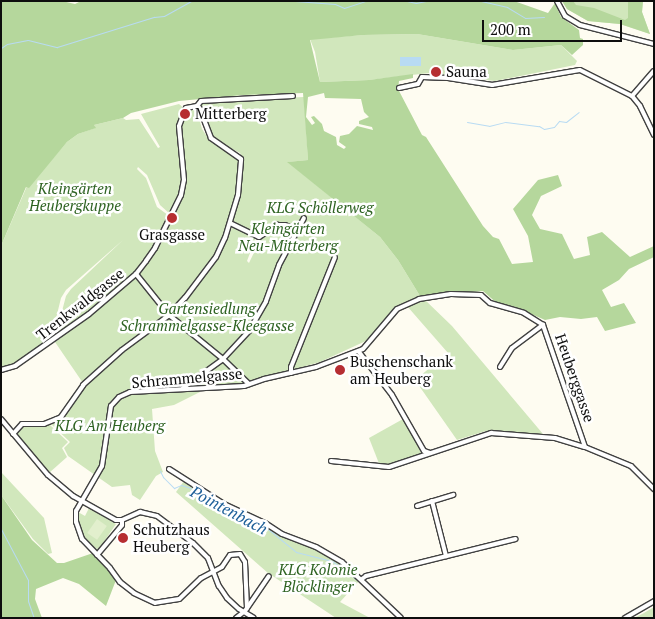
<!DOCTYPE html>
<meta charset="utf-8">
<style>
body{margin:0}
#map{position:relative;width:655px;height:619px;overflow:hidden;background:#fefcf1;font-family:"PT Serif",serif}
div>[style]{position:absolute}
.green>*{inset:0;background:#d1e7bc}
.forest>*{inset:0;background:#b5d79c}
.pitch>*{inset:0;background:#e2efcd;transform-origin:0 0}
.water>*{inset:0;background:#b8dbf3;transform-origin:0 0}
.stream>*{height:1px;margin:-0.5px;padding:0 0.5px;transform-origin:0.5px;border-radius:0.5px;background:#b8dbf3}
.roads{filter:drop-shadow(1px 0 #414141) drop-shadow(-1px 0 #414141) drop-shadow(0 1px #414141) drop-shadow(0 -1px #414141)}
.minor>*{height:4px;margin:-2px;padding:0 2px;transform-origin:2px;border-radius:2px;background:#fff}
.dots>*{width:14px;height:14px;translate:-50% -50%;box-sizing:border-box;border:2px solid #fff;border-radius:50%}
span{translate:-50% -50%;white-space:nowrap;text-align:center;line-height:1.15;-webkit-text-stroke:5px #fff;paint-order:stroke}
.poi-label{font-size:15px;color:#0e0e0e}
.left{translate:0 -50%;text-align:left}
.park-label{font-size:15px;color:#2e6322;font-style:italic}
.street-label{font-size:15px;color:#0e0e0e}
.water-label{font-size:16px;color:#1f6099;font-style:italic}
.frame{position:absolute;inset:0;border:2px solid #0e0e0e;pointer-events:none}
.scale{position:absolute;left:482px;top:20px;width:140px;height:22px;box-sizing:border-box;border:2px solid #0e0e0e;border-top:0;padding-left:6px;font-size:15px;line-height:18px;white-space:nowrap;color:#0e0e0e;-webkit-text-stroke:4px #fff;paint-order:stroke}
</style>
<div id="map">
<div class="green">
<i style="clip-path:polygon(562px 1px,643px 1px,642px 12px,650px 34px,620px 24px,588px 21px,567px 9px)"></i>
<i style="clip-path:polygon(417px 34px,513px 50px,561px 45px,577px 61px,575px 65px,495px 81px,429px 73px,369px 80px,320px 82px,315px 52px,310px 39px,363px 35px)"></i>
<i style="clip-path:polygon(evenodd,304px 97px,308px 160px,288px 162px,380px 237px,398px 260px,420px 296px,395px 308px,368px 340px,320px 362px,243px 384px,200px 386px,200px 392px,174px 405px,152px 409px,155px 451px,163px 472px,156px 476px,140px 500px,132px 495px,130px 485px,112px 487px,68px 456px,64px 448px,70px 442px,51px 424px,68px 413px,85px 386px,55px 342px,62px 337px,57px 330px,66px 296px,71px 289px,123px 240px,66px 290px,61px 298px,51px 339px,14px 364px,1px 369px,1px 246px,27px 186px,28px 187px,67px 142px,78px 134px,95px 128px,94px 125px,123px 118px,126px 120px,139px 119px,158px 148px,160px 147px,141px 114px,179px 104px,186px 110px,196px 108px,202px 129px,210px 141px,239px 160px,235px 200px,223px 237px,226px 239px,233px 226px,256px 237px,247px 261px,249px 263px,262px 236px,233px 222px,242px 181px,242px 157px,240px 153px,217px 141px,212px 134px,200px 103px,215px 100px,304px 97px,179px 146px,183px 146px,186px 178px,184px 192px,172px 218px,157px 207px,146px 178px,137px 169px,138px 167px,147px 175px,160px 205px,170px 214px,179px 196px,183px 177px,179px 146px)"></i>
<i style="clip-path:polygon(424px 299px,452px 326px,543px 434px,486px 431px,457px 440px,415px 380px,448px 353px,407px 306px)"></i>
<i style="clip-path:polygon(403px 419px,422px 454px,394px 464px,380px 466px,369px 438px)"></i>
<i style="clip-path:polygon(23px 425px,50px 425px,68px 442px,62px 448px,67px 457px,49px 473px,17px 435px)"></i>
<i style="clip-path:polygon(1px 472px,44px 518px,52px 553px,48px 554px,33px 539px,1px 495px)"></i>
<i style="clip-path:polygon(184px 481px,279px 534px,307px 544px,333px 559px,359px 581px,340px 602px,370px 618px,336px 618px,268px 573px,176px 492px)"></i>
<i style="clip-path:polygon(89px 508px,116px 524px,99px 549px,92px 548px,80px 531px,78px 512px,85px 516px)"></i>
<i style="clip-path:polygon(654px 607px,654px 618px,636px 617px,644px 613px)"></i>
</div>
<div class="forest">
<i style="clip-path:polygon(evenodd,1px 1px,62px 1px,75px 4px,81px 1px,514px 1px,548px 13px,555px 3px,561px 17px,579px 30px,580px 38px,583px 39px,583px 45px,572px 55px,561px 45px,513px 50px,417px 34px,363px 35px,310px 40px,320px 82px,369px 80px,413px 74px,413px 78px,399px 81px,398px 89px,422px 135px,426px 137px,483px 226px,493px 237px,499px 239px,512px 264px,533px 262px,528px 236px,513px 209px,538px 180px,558px 175px,562px 186px,541px 196px,532px 215px,540px 229px,562px 234px,574px 259px,590px 255px,587px 237px,602px 232px,630px 257px,654px 246px,654px 257px,629px 269px,619px 280px,602px 290px,611px 307px,624px 303px,636px 323px,605px 331px,597px 317px,581px 319px,560px 317px,545px 320px,513px 306px,499px 305px,483px 291px,420px 296px,398px 260px,380px 237px,287px 162px,308px 160px,303px 93px,243px 95px,179px 101px,131px 113px,123px 118px,94px 125px,96px 128px,78px 134px,67px 142px,29px 188px,26px 187px,1px 246px,1px 1px,324px 93px,325px 98px,361px 99px,364px 112px,369px 117px,359px 121px,359px 124px,372px 127px,373px 130px,357px 126px,349px 134px,340px 136px,339px 142px,346px 147px,344px 149px,337px 145px,336px 137px,324px 131px,322px 124px,314px 116px,311px 117px,315px 123px,312px 125px,306px 117px,308px 97px,324px 93px)"></i>
<i style="clip-path:polygon(562px 1px,573px 1px,576px 5px,594px 8px,625px 20px,628px 18px,628px 1px,643px 1px,642px 12px,650px 34px,620px 24px,588px 21px,567px 9px)"></i>
<i style="clip-path:polygon(1px 495px,32px 540px,57px 563px,64px 563px,93px 553px,108px 568px,116px 580px,106px 606px,79px 584px,63px 578px,36px 589px,35px 599px,42px 618px,1px 618px)"></i>
</div>
<div class="pitch">
<i style="left:97px;top:519px;width:12px;height:17px;rotate:35deg"></i>
</div>
<div class="water">
<i style="left:400px;top:57px;width:21px;height:9px"></i>
</div>
<div class="stream">
<i style="left:264px;top:1px;width:2px"></i>
<i style="left:295px;top:1px;width:40px;rotate:4.3deg"></i>
<i style="left:335px;top:4px;width:10px;rotate:24deg"></i>
<i style="left:344px;top:8px;width:23px;rotate:-18deg"></i>
<i style="left:407px;top:1px;width:9px;rotate:13deg"></i>
<i style="left:416px;top:3px;width:10px;rotate:-11deg"></i>
<i style="left:481px;top:1px;width:27px;rotate:13deg"></i>
<i style="left:507px;top:7px;width:21px;rotate:31deg"></i>
<i style="left:525px;top:18px;width:19px;rotate:-3deg"></i>
<i style="left:1px;top:48px;width:7px;rotate:-34deg"></i>
<i style="left:7px;top:44px;width:21px;rotate:-11deg"></i>
<i style="left:28px;top:40px;width:30px;rotate:14deg"></i>
<i style="left:57px;top:47px;width:102px;rotate:-17.2deg"></i>
<i style="left:154px;top:17px;width:10px;rotate:-6deg"></i>
<i style="left:164px;top:16px;width:31px;rotate:-29deg"></i>
<i style="left:467px;top:122px;width:22px;rotate:10deg"></i>
<i style="left:489px;top:126px;width:16px;rotate:-14deg"></i>
<i style="left:505px;top:122px;width:34px;rotate:7deg"></i>
<i style="left:539px;top:126px;width:6px;rotate:31deg"></i>
<i style="left:544px;top:129px;width:10px;rotate:-11deg"></i>
<i style="left:554px;top:127px;width:8px;rotate:-50deg"></i>
<i style="left:559px;top:121px;width:7px;rotate:8deg"></i>
<i style="left:566px;top:122px;width:16px;rotate:-38deg"></i>
<i style="left:160px;top:471px;width:7px;rotate:63deg"></i>
<i style="left:163px;top:477px;width:16px;rotate:45deg"></i>
<i style="left:174px;top:488px;width:8px;rotate:-23deg"></i>
<i style="left:181px;top:485px;width:7px;rotate:16deg"></i>
<i style="left:188px;top:487px;width:31px;rotate:27deg"></i>
<i style="left:216px;top:501px;width:23px;rotate:40deg"></i>
<i style="left:234px;top:516px;width:30px;rotate:17deg"></i>
<i style="left:263px;top:525px;width:43px;rotate:39.3deg"></i>
<i style="left:296px;top:552px;width:37px;rotate:14deg"></i>
<i style="left:332px;top:561px;width:35px;rotate:37deg"></i>
<i style="left:360px;top:582px;width:52px;rotate:43.5deg"></i>
<i style="left:1px;top:529px;width:58px;rotate:62.1deg"></i>
<i style="left:28px;top:580px;width:21px;rotate:90deg"></i>
<i style="left:28px;top:601px;width:18px;rotate:71deg"></i>
</div>
<div class="roads">
<div class="minor">
<i style="left:557px;top:1px;width:17px;rotate:62deg"></i>
<i style="left:565px;top:16px;width:17px;rotate:31deg"></i>
<i style="left:580px;top:25px;width:76px;rotate:14.4deg"></i>
<i style="left:399px;top:88px;width:19px;rotate:-12deg"></i>
<i style="left:418px;top:84px;width:8px;rotate:-60deg"></i>
<i style="left:422px;top:77px;width:26px;rotate:2deg"></i>
<i style="left:448px;top:78px;width:45px;rotate:9deg"></i>
<i style="left:492px;top:85px;width:89px;rotate:-9.7deg"></i>
<i style="left:580px;top:70px;width:58px;rotate:26.6deg"></i>
<i style="left:632px;top:96px;width:13px;rotate:51deg"></i>
<i style="left:640px;top:106px;width:32px;rotate:64deg"></i>
<i style="left:632px;top:96px;width:33px;rotate:-49deg"></i>
<i style="left:197px;top:106px;width:6px;rotate:-51deg"></i>
<i style="left:201px;top:101px;width:92px;rotate:-3.1deg"></i>
<i style="left:230px;top:223px;width:32px;rotate:26deg"></i>
<i style="left:259px;top:237px;width:22px;rotate:-34deg"></i>
<i style="left:277px;top:225px;width:8px"></i>
<i style="left:285px;top:225px;width:14px;rotate:21deg"></i>
<i style="left:136px;top:274px;width:53px;rotate:51.2deg"></i>
<i style="left:169px;top:315px;width:70px;rotate:39.2deg"></i>
<i style="left:223px;top:359px;width:36px;rotate:44deg"></i>
<i style="left:359px;top:352px;width:54px;rotate:52.5deg"></i>
<i style="left:392px;top:395px;width:64px;rotate:60.3deg"></i>
<i style="left:424px;top:451px;width:6px;rotate:18deg"></i>
<i style="left:500px;top:367px;width:22px;rotate:-58deg"></i>
<i style="left:512px;top:348px;width:39px;rotate:-37deg"></i>
<i style="left:1px;top:370px;width:15px;rotate:-16deg"></i>
<i style="left:15px;top:366px;width:90px;rotate:-35.1deg"></i>
<i style="left:89px;top:314px;width:62px;rotate:-40.4deg"></i>
<i style="left:136px;top:274px;width:16px;rotate:-52deg"></i>
<i style="left:146px;top:261px;width:16px;rotate:-55deg"></i>
<i style="left:155px;top:248px;width:59px;rotate:-63.9deg"></i>
<i style="left:181px;top:195px;width:15px;rotate:-79deg"></i>
<i style="left:184px;top:180px;width:54px;rotate:-95.3deg"></i>
<i style="left:179px;top:126px;width:19px;rotate:-69deg"></i>
<i style="left:186px;top:108px;width:11px;rotate:-10deg"></i>
<i style="left:291px;top:373px;width:6px;rotate:-90deg"></i>
<i style="left:291px;top:367px;width:118px;rotate:-68.2deg"></i>
<i style="left:183px;top:388px;width:49px;rotate:-35.9deg"></i>
<i style="left:223px;top:359px;width:38px;rotate:-47deg"></i>
<i style="left:249px;top:331px;width:34px;rotate:-60deg"></i>
<i style="left:266px;top:301px;width:38px;rotate:-70deg"></i>
<i style="left:279px;top:265px;width:53px;rotate:-62deg"></i>
<i style="left:1px;top:419px;width:73px;rotate:50deg"></i>
<i style="left:48px;top:475px;width:33px;rotate:40deg"></i>
<i style="left:73px;top:496px;width:49px;rotate:29.2deg"></i>
<i style="left:116px;top:520px;width:6px"></i>
<i style="left:122px;top:520px;width:20px;rotate:-24deg"></i>
<i style="left:140px;top:512px;width:17px;rotate:13deg"></i>
<i style="left:157px;top:516px;width:45px;rotate:36.9deg"></i>
<i style="left:193px;top:543px;width:21px;rotate:45deg"></i>
<i style="left:208px;top:558px;width:30px;rotate:69deg"></i>
<i style="left:219px;top:586px;width:14px;rotate:56deg"></i>
<i style="left:227px;top:598px;width:16px;rotate:43deg"></i>
<i style="left:239px;top:609px;width:17px;rotate:31deg"></i>
<i style="left:13px;top:434px;width:13px;rotate:-48deg"></i>
<i style="left:22px;top:424px;width:22px"></i>
<i style="left:44px;top:424px;width:18px;rotate:-22deg"></i>
<i style="left:61px;top:417px;width:39px;rotate:-55deg"></i>
<i style="left:83px;top:385px;width:52px;rotate:-41.9deg"></i>
<i style="left:122px;top:350px;width:57px;rotate:-36.5deg"></i>
<i style="left:168px;top:316px;width:25px;rotate:-47deg"></i>
<i style="left:185px;top:298px;width:51px;rotate:-52.9deg"></i>
<i style="left:216px;top:257px;width:21px;rotate:-65deg"></i>
<i style="left:225px;top:238px;width:45px;rotate:-73.2deg"></i>
<i style="left:238px;top:195px;width:36px;rotate:-85deg"></i>
<i style="left:241px;top:159px;width:37px;rotate:-145deg"></i>
<i style="left:211px;top:138px;width:31px;rotate:-111deg"></i>
<i style="left:200px;top:109px;width:4px;rotate:-135deg"></i>
<i style="left:331px;top:461px;width:58px;rotate:5.9deg"></i>
<i style="left:389px;top:467px;width:108px;rotate:-18.4deg"></i>
<i style="left:491px;top:433px;width:64px;rotate:4.5deg"></i>
<i style="left:555px;top:438px;width:31px;rotate:17deg"></i>
<i style="left:169px;top:469px;width:65px;rotate:32.5deg"></i>
<i style="left:224px;top:504px;width:45px;rotate:24.9deg"></i>
<i style="left:265px;top:523px;width:20px;rotate:33deg"></i>
<i style="left:282px;top:534px;width:36px;rotate:21deg"></i>
<i style="left:316px;top:547px;width:30px;rotate:30deg"></i>
<i style="left:342px;top:562px;width:81px;rotate:43.5deg"></i>
<i style="left:432px;top:501px;width:57px;rotate:75.7deg"></i>
<i style="left:417px;top:506px;width:38px;rotate:-17deg"></i>
<i style="left:97px;top:555px;width:39px;rotate:-50deg"></i>
<i style="left:122px;top:525px;width:5px;rotate:-90deg"></i>
<i style="left:362px;top:579px;width:5px;rotate:-37deg"></i>
<i style="left:366px;top:576px;width:154px;rotate:-13.9deg"></i>
<i style="left:247px;top:608px;width:46px;rotate:-92.5deg"></i>
<i style="left:245px;top:562px;width:9px;rotate:-122deg"></i>
<i style="left:240px;top:554px;width:10px;rotate:174deg"></i>
<i style="left:230px;top:555px;width:14px;rotate:124deg"></i>
<i style="left:222px;top:567px;width:24px;rotate:152deg"></i>
<i style="left:201px;top:578px;width:30px;rotate:136deg"></i>
<i style="left:179px;top:599px;width:24px;rotate:171deg"></i>
<i style="left:155px;top:603px;width:23px;rotate:-155deg"></i>
<i style="left:134px;top:593px;width:18px;rotate:-142deg"></i>
<i style="left:120px;top:582px;width:17px;rotate:-126deg"></i>
<i style="left:110px;top:568px;width:40px;rotate:-134deg"></i>
<i style="left:82px;top:539px;width:18px;rotate:-109deg"></i>
<i style="left:76px;top:522px;width:11px;rotate:-90deg"></i>
<i style="left:76px;top:511px;width:52px;rotate:-60deg"></i>
<i style="left:102px;top:466px;width:61px;rotate:-81.5deg"></i>
<i style="left:111px;top:406px;width:12px;rotate:-48deg"></i>
<i style="left:119px;top:397px;width:12px;rotate:-24deg"></i>
<i style="left:130px;top:392px;width:114px;rotate:-3deg"></i>
<i style="left:244px;top:386px;width:21px;rotate:-19deg"></i>
<i style="left:264px;top:379px;width:53px;rotate:-13deg"></i>
<i style="left:316px;top:367px;width:50px;rotate:-21deg"></i>
<i style="left:363px;top:349px;width:52px;rotate:-49.6deg"></i>
<i style="left:397px;top:309px;width:24px;rotate:-24deg"></i>
<i style="left:419px;top:299px;width:32px;rotate:-9deg"></i>
<i style="left:451px;top:294px;width:30px;rotate:2deg"></i>
<i style="left:481px;top:295px;width:12px;rotate:42deg"></i>
<i style="left:490px;top:303px;width:35px;rotate:16deg"></i>
<i style="left:524px;top:313px;width:22px;rotate:32deg"></i>
<i style="left:543px;top:325px;width:129px;rotate:71deg"></i>
<i style="left:585px;top:447px;width:50px;rotate:22.4deg"></i>
<i style="left:631px;top:466px;width:33px;rotate:45deg"></i>
<i style="left:236px;top:618px;width:11px;rotate:-38deg"></i>
<i style="left:245px;top:611px;width:42px;rotate:-55.6deg"></i>
<i style="left:625px;top:618px;width:34px;rotate:-30deg"></i>
</div>
</div>
<div class="dots">
<i style="left:436px;top:72px;background:#b62e31"></i>
<i style="left:185px;top:114px;background:#b62e31"></i>
<i style="left:172px;top:218px;background:#b62e31"></i>
<i style="left:340px;top:370px;background:#b62e31"></i>
<i style="left:123px;top:538px;background:#b62e31"></i>
</div>
<div class="poi-label">
<span class="left" style="left:446px;top:72px">Sauna</span>
<span class="left" style="left:195px;top:114px">Mitterberg</span>
<span style="left:172px;top:235px">Grasgasse</span>
<span class="left" style="left:350px;top:370px">Buschenschank<br>am Heuberg</span>
<span class="left" style="left:133px;top:538px">Schutzhaus<br>Heuberg</span>
</div>
<div class="park-label">
<span style="left:75px;top:197px">Kleingärten<br>Heubergkuppe</span>
<span style="left:320px;top:208px">KLG Schöllerweg</span>
<span style="left:288px;top:237px">Kleingärten<br>Neu-Mitterberg</span>
<span style="left:207px;top:317px">Gartensiedlung<br>Schrammelgasse-Kleegasse</span>
<span style="left:110px;top:426px">KLG Am Heuberg</span>
<span style="left:318px;top:578px">KLG Kolonie<br>Blöcklinger</span>
</div>
<div class="street-label">
<span style="left:80px;top:304px;rotate:-38deg">Trenkwaldgasse</span>
<span style="left:187px;top:378px;rotate:-5deg">Schrammelgasse</span>
<span style="left:575px;top:378px;rotate:71deg">Heuberggasse</span>
</div>
<div class="water-label">
<span style="left:229px;top:510px;rotate:28deg">Pointenbach</span>
</div>
<div class="frame"></div>
<div class="scale">200 m</div>
</div>
